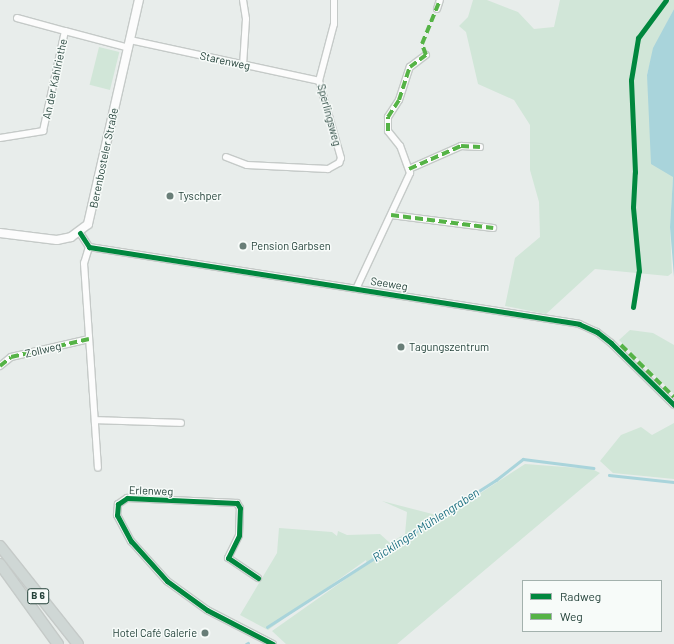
<!DOCTYPE html>
<meta charset="utf-8">
<style>
body{margin:0}
#map{position:relative;width:674px;height:644px;overflow:hidden;background:#e8edeb;font-family:Barlow,sans-serif}
div>[style]{position:absolute}
.green>*{inset:0;background:#d1e6d8;transform-origin:0 0}
.water>*{inset:0;background:#a9d4db}
.stream>*{height:2.5px;margin:-1.25px;padding:0 1.25px;transform-origin:1.25px;border-radius:1.25px;background:#a9d4db}
.roads{filter:drop-shadow(1px 0 #c5cac8) drop-shadow(-1px 0 #c5cac8) drop-shadow(0 1px #c5cac8) drop-shadow(0 -1px #c5cac8)}
.minor>*{height:6px;margin:-3px;padding:0 3px;transform-origin:3px;border-radius:3px;background:#fcfcfc}
.tertiary>*{height:8px;margin:-4px;padding:0 4px;transform-origin:4px;border-radius:4px;background:#fcfcfc}
.primary>*{height:10px;margin:-5px;padding:0 5px;transform-origin:5px;border-radius:5px;background:#cfd7d5}
.quiet>*{height:4px;margin-top:-2px;transform-origin:0;background:repeating-linear-gradient(90deg,#55b346 0 8px,transparent 0 12px)}
.cycleway>*{height:5px;margin:-2.5px;padding:0 2.5px;transform-origin:2.5px;border-radius:2.5px;background:#00873e}
.dots>*{width:11px;height:11px;translate:-50% -50%;box-sizing:border-box;border:2px solid #f7fbf9;border-radius:50%}
span{translate:-50% -50%;white-space:nowrap;text-align:center;line-height:1.15;-webkit-text-stroke:3px #f7fbf9;paint-order:stroke}
.shield-label span{padding:1px 3px;background:#f7fbf9;border:1px solid;border-radius:3px;-webkit-text-stroke-width:0}
.shield-label{font-size:10px;color:#24423a;font-weight:700}
.street-label{font-size:11px;color:#24423a}
.poi-label{font-size:11px;color:#24423a}
.left{translate:0 -50%;text-align:left}
.right{translate:-100% -50%;text-align:right}
.water-label{font-size:12px;color:#1c6f80;font-style:italic}
.legend{position:absolute;left:522px;top:580px;width:140px;height:52px;box-sizing:border-box;background:#f7fbf9;border:1px solid #a3b1ad;margin:0;padding:5px 7px;list-style:none;font-size:12px;color:#24423a}
.legend li{display:flex;align-items:center;gap:8px;height:20px}
.legend b{width:20px;border:1px solid #a3b1ad}
</style>
<div id="map">
<div class="green">
<i style="clip-path:polygon(473px 0,487px 0,518px 12px,534px 29px,554px 27px,560px 0,674px 0,674px 9px,654px 48px,647px 75px,673px 177px,670px 227px,672px 273px,668px 276px,595px 269px,546px 314px,505px 306px,515px 258px,540px 237px,539px 202px,530px 170px,530px 125px,514px 100px,478px 84px,466px 32px,459px 26px,468px 17px)"></i>
<i style="left:99px;top:47px;width:21px;height:39px;rotate:14deg"></i>
<i style="clip-path:polygon(630px 330px,653px 333px,674px 345px,674px 394px,619px 340px)"></i>
<i style="clip-path:polygon(674px 423px,674px 479px,613px 473px,600px 461px,621px 435px,641px 427px,652px 435px)"></i>
<i style="clip-path:polygon(525px 464px,592px 469px,600px 473px,397px 644px,286px 644px,272px 631px,367px 564px,366px 560px,268px 630px,240px 615px,277px 553px,279px 528px,332px 532px,337px 536px,338px 531px,347px 535px,380px 534px,390px 543px,405px 534px,407px 512px,382px 501px,444px 517px)"></i>
</div>
<div class="water">
<i style="clip-path:polygon(674px 9px,674px 277px,670px 227px,673px 177px,651px 164px,647px 75px,653px 48px)"></i>
</div>
<div class="stream">
<i style="left:609px;top:475px;width:65px;rotate:6.1deg"></i>
<i style="left:267px;top:627px;width:272px;rotate:-32.7deg"></i>
<i style="left:496px;top:480px;width:34px;rotate:-38deg"></i>
<i style="left:523px;top:459px;width:71px;rotate:7.3deg"></i>
<i style="left:246px;top:644px;width:2px;rotate:-27deg"></i>
</div>
<div class="roads">
<div class="minor">
<i style="left:243px;top:0;width:19px;rotate:81deg"></i>
<i style="left:246px;top:19px;width:46px;rotate:93.7deg"></i>
<i style="left:437px;top:9px;width:9px;rotate:-72deg"></i>
<i style="left:17px;top:18px;width:50px;rotate:15.2deg"></i>
<i style="left:130px;top:40px;width:193px;rotate:12.2deg"></i>
<i style="left:0;top:138px;width:44px;rotate:-9.2deg"></i>
<i style="left:43px;top:131px;width:102px;rotate:-77.6deg"></i>
<i style="left:65px;top:31px;width:66px;rotate:14.9deg"></i>
<i style="left:226px;top:157px;width:22px;rotate:21deg"></i>
<i style="left:247px;top:165px;width:81px;rotate:2.8deg"></i>
<i style="left:328px;top:169px;width:13px;rotate:-29deg"></i>
<i style="left:339px;top:163px;width:5px;rotate:-68deg"></i>
<i style="left:341px;top:158px;width:80px;rotate:-105.9deg"></i>
<i style="left:319px;top:81px;width:59px;rotate:-75.3deg"></i>
<i style="left:334px;top:24px;width:24px;rotate:-90deg"></i>
<i style="left:409px;top:169px;width:57px;rotate:-23.9deg"></i>
<i style="left:461px;top:146px;width:19px;rotate:3deg"></i>
<i style="left:391px;top:215px;width:103px;rotate:7.3deg"></i>
<i style="left:80px;top:233px;width:17px;rotate:57deg"></i>
<i style="left:89px;top:247px;width:496px;rotate:8.9deg"></i>
<i style="left:579px;top:324px;width:20px;rotate:24deg"></i>
<i style="left:597px;top:332px;width:18px;rotate:38deg"></i>
<i style="left:611px;top:343px;width:88px;rotate:44.5deg"></i>
<i style="left:89px;top:247px;width:17px;rotate:107deg"></i>
<i style="left:84px;top:263px;width:205px;rotate:86.1deg"></i>
<i style="left:356px;top:289px;width:128px;rotate:-65deg"></i>
<i style="left:410px;top:173px;width:29px;rotate:-110deg"></i>
<i style="left:400px;top:146px;width:19px;rotate:-129deg"></i>
<i style="left:388px;top:131px;width:14px;rotate:-90deg"></i>
<i style="left:388px;top:117px;width:20px;rotate:-57deg"></i>
<i style="left:399px;top:100px;width:35px;rotate:-72deg"></i>
<i style="left:410px;top:67px;width:20px;rotate:-37deg"></i>
<i style="left:0;top:366px;width:14px;rotate:-39deg"></i>
<i style="left:11px;top:357px;width:80px;rotate:-13deg"></i>
<i style="left:95px;top:420px;width:86px;rotate:2deg"></i>
<i style="left:258px;top:578px;width:36px;rotate:-146deg"></i>
<i style="left:228px;top:558px;width:25px;rotate:-64deg"></i>
<i style="left:239px;top:535px;width:27px;rotate:-88deg"></i>
<i style="left:240px;top:508px;width:6px;rotate:-121deg"></i>
<i style="left:237px;top:503px;width:110px;rotate:-177.4deg"></i>
<i style="left:127px;top:498px;width:11px;rotate:146deg"></i>
<i style="left:118px;top:504px;width:11px;rotate:95deg"></i>
<i style="left:117px;top:515px;width:30px;rotate:62deg"></i>
<i style="left:131px;top:541px;width:54px;rotate:48deg"></i>
<i style="left:167px;top:581px;width:49px;rotate:35.9deg"></i>
<i style="left:207px;top:610px;width:74px;rotate:27.3deg"></i>
</div>
<div class="tertiary">
<i style="left:0;top:233px;width:57px;rotate:7deg"></i>
<i style="left:57px;top:240px;width:14px;rotate:-12deg"></i>
<i style="left:71px;top:237px;width:21px;rotate:-37deg"></i>
<i style="left:88px;top:224px;width:230px;rotate:-77.2deg"></i>
</div>
<div class="primary">
<i style="left:0;top:546px;width:125px;rotate:51.5deg"></i>
<i style="left:0;top:564px;width:99px;rotate:54.1deg"></i>
</div>
</div>
<div class="quiet">
<i style="left:388px;top:131px;width:14px;rotate:-90deg"></i>
<i style="left:388px;top:117px;width:20px;rotate:-57deg"></i>
<i style="left:399px;top:100px;width:35px;rotate:-72deg"></i>
<i style="left:410px;top:67px;width:20px;rotate:-37deg"></i>
<i style="left:426px;top:55px;width:12px;rotate:-110deg"></i>
<i style="left:422px;top:44px;width:48px;rotate:-67.8deg"></i>
<i style="left:409px;top:169px;width:57px;rotate:-23.9deg"></i>
<i style="left:461px;top:146px;width:19px;rotate:3deg"></i>
<i style="left:391px;top:215px;width:103px;rotate:7.3deg"></i>
<i style="left:621px;top:345px;width:74px;rotate:44.5deg"></i>
<i style="left:0;top:366px;width:14px;rotate:-39deg"></i>
<i style="left:11px;top:357px;width:80px;rotate:-13deg"></i>
</div>
<div class="cycleway">
<i style="left:80px;top:233px;width:17px;rotate:57deg"></i>
<i style="left:89px;top:247px;width:496px;rotate:8.9deg"></i>
<i style="left:579px;top:324px;width:20px;rotate:24deg"></i>
<i style="left:597px;top:332px;width:18px;rotate:38deg"></i>
<i style="left:611px;top:343px;width:88px;rotate:44.5deg"></i>
<i style="left:633px;top:307px;width:36px;rotate:-81deg"></i>
<i style="left:639px;top:271px;width:64px;rotate:-95.4deg"></i>
<i style="left:633px;top:207px;width:35px;rotate:-87deg"></i>
<i style="left:635px;top:172px;width:92px;rotate:-92.5deg"></i>
<i style="left:631px;top:80px;width:43px;rotate:-80.5deg"></i>
<i style="left:638px;top:38px;width:47px;rotate:-53.6deg"></i>
<i style="left:258px;top:578px;width:36px;rotate:-146deg"></i>
<i style="left:228px;top:558px;width:25px;rotate:-64deg"></i>
<i style="left:239px;top:535px;width:27px;rotate:-88deg"></i>
<i style="left:240px;top:508px;width:6px;rotate:-121deg"></i>
<i style="left:237px;top:503px;width:110px;rotate:-177.4deg"></i>
<i style="left:127px;top:498px;width:11px;rotate:146deg"></i>
<i style="left:118px;top:504px;width:11px;rotate:95deg"></i>
<i style="left:117px;top:515px;width:30px;rotate:62deg"></i>
<i style="left:131px;top:541px;width:54px;rotate:48deg"></i>
<i style="left:167px;top:581px;width:49px;rotate:35.9deg"></i>
<i style="left:207px;top:610px;width:74px;rotate:27.3deg"></i>
</div>
<div class="dots">
<i style="left:170px;top:196px;background:#697e78"></i>
<i style="left:243px;top:246px;background:#697e78"></i>
<i style="left:401px;top:347px;background:#697e78"></i>
<i style="left:205px;top:633px;background:#697e78"></i>
</div>
<div class="shield-label">
<span style="left:38px;top:596px">B 6</span>
</div>
<div class="street-label">
<span style="left:225px;top:61px;rotate:12deg">Starenweg</span>
<span style="left:55px;top:79px;rotate:-78deg">An der Kahlriethe</span>
<span style="left:329px;top:115px;rotate:75deg">Sperlingsweg</span>
<span style="left:104px;top:158px;rotate:-78deg">Berenbosteler Straße</span>
<span style="left:389px;top:284px;rotate:9deg">Seeweg</span>
<span style="left:43px;top:350px;rotate:-13deg">Zollweg</span>
<span style="left:151px;top:491px;rotate:2deg">Erlenweg</span>
</div>
<div class="poi-label">
<span class="left" style="left:178px;top:196px">Tyschper</span>
<span class="left" style="left:251px;top:246px">Pension Garbsen</span>
<span class="left" style="left:409px;top:347px">Tagungszentrum</span>
<span class="right" style="left:197px;top:633px">Hotel Café Galerie</span>
</div>
<div class="water-label">
<span style="left:426px;top:525px;rotate:-33deg">Ricklinger Mühlengraben</span>
</div>
<ul class="legend">
<li><b style="height:5px;background:#00873e"></b>Radweg</li>
<li><b style="height:5px;background:#55b346"></b>Weg</li>
</ul>
</div>
